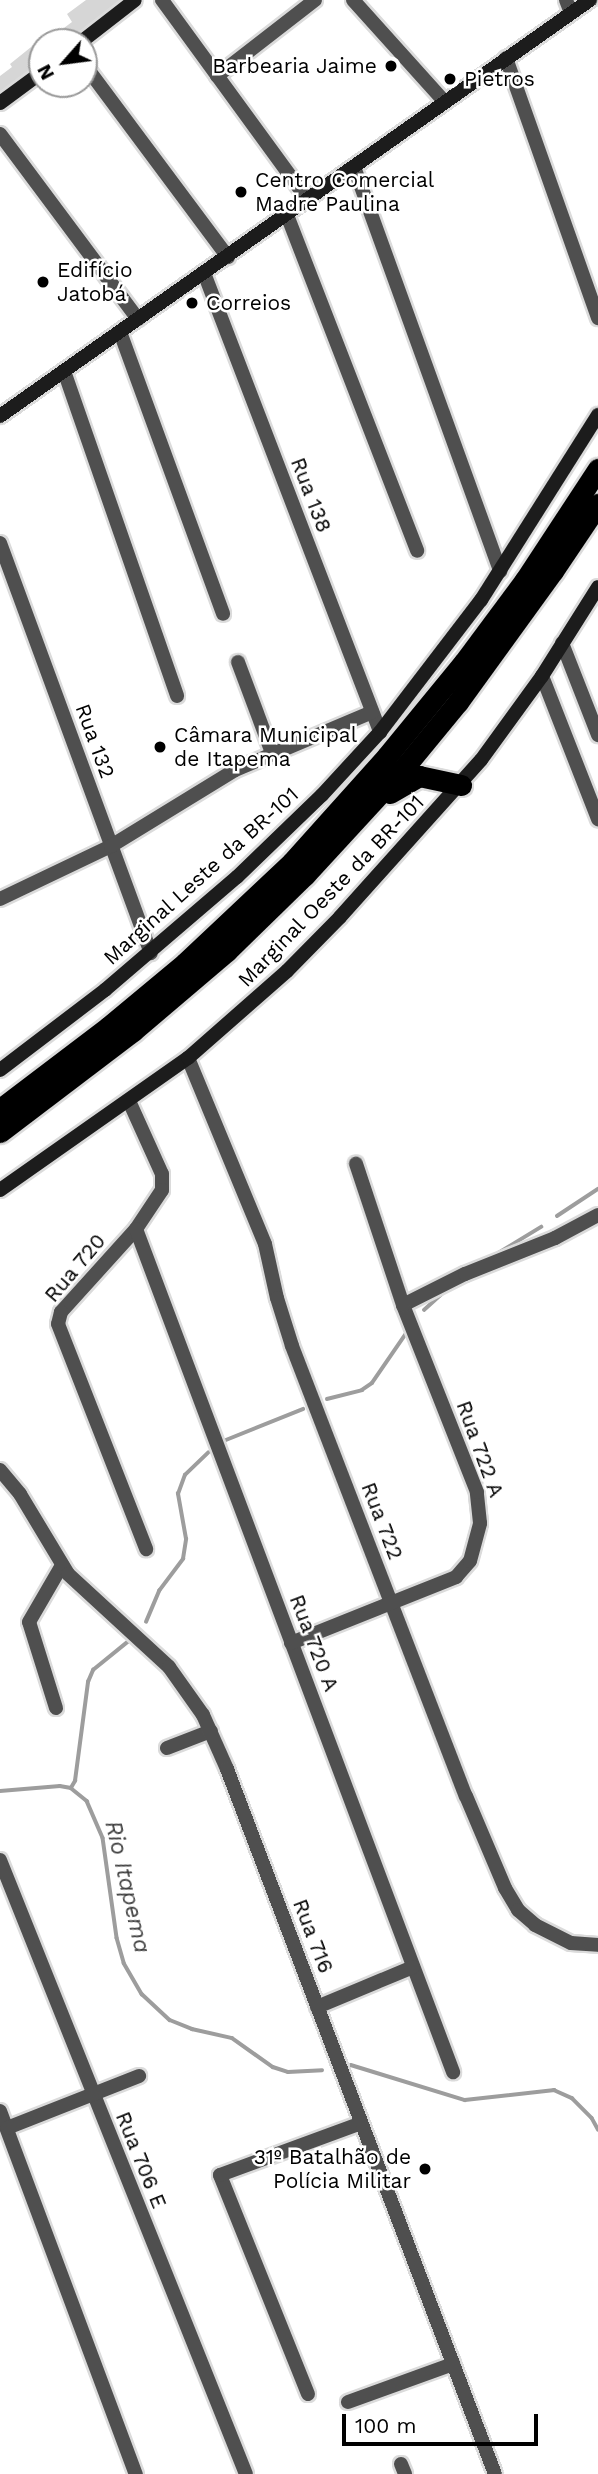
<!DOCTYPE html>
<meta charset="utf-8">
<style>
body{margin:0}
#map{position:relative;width:598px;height:2474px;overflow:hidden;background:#fff;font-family:"Work Sans",sans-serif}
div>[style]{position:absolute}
.green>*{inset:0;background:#d6d6d6}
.stream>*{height:3.5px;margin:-1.75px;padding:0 1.75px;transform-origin:1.75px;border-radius:1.75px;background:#9d9d9d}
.roads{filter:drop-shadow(2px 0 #dbdbdb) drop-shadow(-2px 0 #dbdbdb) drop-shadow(0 2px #dbdbdb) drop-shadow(0 -2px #dbdbdb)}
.minor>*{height:14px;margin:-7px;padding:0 7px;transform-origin:7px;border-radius:7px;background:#4f4f4f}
.tertiary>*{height:14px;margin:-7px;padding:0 7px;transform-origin:7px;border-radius:7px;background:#4f4f4f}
.secondary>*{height:14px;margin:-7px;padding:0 7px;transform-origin:7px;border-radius:7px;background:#1c1c1c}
.motorway>*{height:21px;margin:-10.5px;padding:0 10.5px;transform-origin:10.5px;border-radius:10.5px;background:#000}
.dots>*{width:19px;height:19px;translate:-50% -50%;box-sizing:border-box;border:4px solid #fff;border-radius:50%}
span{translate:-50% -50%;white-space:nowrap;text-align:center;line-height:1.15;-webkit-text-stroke:5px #fff;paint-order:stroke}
.poi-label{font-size:21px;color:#000}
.right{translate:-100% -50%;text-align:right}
.left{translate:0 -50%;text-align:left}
.street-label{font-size:21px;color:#000}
.water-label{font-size:23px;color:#3e3e3e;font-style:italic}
.north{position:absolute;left:28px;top:28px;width:70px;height:70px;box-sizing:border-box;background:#fff;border:2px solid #999;border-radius:50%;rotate:242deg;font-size:19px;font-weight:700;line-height:28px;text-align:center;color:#000}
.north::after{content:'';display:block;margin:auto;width:24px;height:32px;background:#000;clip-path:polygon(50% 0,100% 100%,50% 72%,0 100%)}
.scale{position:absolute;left:342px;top:2414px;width:196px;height:32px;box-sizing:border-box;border:4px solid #000;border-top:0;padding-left:9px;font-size:21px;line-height:24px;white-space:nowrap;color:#000;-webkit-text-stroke:5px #fff;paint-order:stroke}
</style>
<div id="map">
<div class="green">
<i style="clip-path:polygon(86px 0,122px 0,69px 42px,42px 42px,42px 62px,0 94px,0 76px,12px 67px,10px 64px,41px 39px,45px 42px,72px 22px,67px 14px)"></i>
</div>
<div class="stream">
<i style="left:557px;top:1216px;width:49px;rotate:-33.4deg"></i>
<i style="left:495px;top:1255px;width:54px;rotate:-31.3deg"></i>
<i style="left:424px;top:1310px;width:30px;rotate:-42deg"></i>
<i style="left:327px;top:1399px;width:36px;rotate:-14deg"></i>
<i style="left:362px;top:1390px;width:12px;rotate:-35deg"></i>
<i style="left:372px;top:1383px;width:62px;rotate:-55.5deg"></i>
<i style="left:226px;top:1440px;width:83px;rotate:-21.9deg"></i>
<i style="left:146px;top:1622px;width:34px;rotate:-67deg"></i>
<i style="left:159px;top:1591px;width:40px;rotate:-53deg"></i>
<i style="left:183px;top:1559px;width:20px;rotate:-81deg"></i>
<i style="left:186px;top:1539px;width:46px;rotate:-100.1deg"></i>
<i style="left:178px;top:1494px;width:20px;rotate:-70deg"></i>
<i style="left:185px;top:1475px;width:32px;rotate:-44deg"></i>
<i style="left:71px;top:1788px;width:8px;rotate:-60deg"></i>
<i style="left:75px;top:1781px;width:100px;rotate:-82.5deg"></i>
<i style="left:88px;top:1682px;width:13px;rotate:-67deg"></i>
<i style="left:93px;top:1670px;width:48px;rotate:-39deg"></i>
<i style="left:0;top:1791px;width:60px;rotate:-4.8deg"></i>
<i style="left:60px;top:1786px;width:11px;rotate:10deg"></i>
<i style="left:71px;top:1788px;width:21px;rotate:39deg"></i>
<i style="left:87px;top:1801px;width:40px;rotate:66.6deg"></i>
<i style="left:103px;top:1838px;width:101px;rotate:82deg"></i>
<i style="left:117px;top:1938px;width:26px;rotate:74deg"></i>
<i style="left:124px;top:1963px;width:36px;rotate:60deg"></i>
<i style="left:142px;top:1994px;width:38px;rotate:43deg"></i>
<i style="left:170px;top:2020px;width:24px;rotate:22deg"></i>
<i style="left:192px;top:2029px;width:41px;rotate:12.7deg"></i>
<i style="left:232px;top:2038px;width:50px;rotate:35.3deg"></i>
<i style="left:273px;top:2067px;width:16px;rotate:18deg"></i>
<i style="left:288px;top:2072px;width:34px;rotate:-3deg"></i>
<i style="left:351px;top:2065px;width:119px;rotate:17.1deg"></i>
<i style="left:465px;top:2100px;width:90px;rotate:-6.4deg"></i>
<i style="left:554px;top:2090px;width:20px;rotate:24deg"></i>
<i style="left:572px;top:2098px;width:28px;rotate:45deg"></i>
<i style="left:592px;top:2118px;width:13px;rotate:61deg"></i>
</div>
<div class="roads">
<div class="minor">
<i style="left:162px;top:0;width:248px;rotate:53.9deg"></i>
<i style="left:353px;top:0;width:137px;rotate:48deg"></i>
<i style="left:566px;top:0;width:14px;rotate:69deg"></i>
<i style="left:506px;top:58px;width:276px;rotate:70.5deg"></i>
<i style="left:84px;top:64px;width:241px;rotate:53.3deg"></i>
<i style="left:217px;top:76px;width:124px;rotate:-37.8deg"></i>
<i style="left:0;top:134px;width:231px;rotate:53.3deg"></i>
<i style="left:354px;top:167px;width:430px;rotate:70.1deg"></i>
<i style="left:287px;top:215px;width:360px;rotate:68.8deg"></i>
<i style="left:204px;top:273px;width:492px;rotate:69deg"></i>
<i style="left:120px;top:332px;width:300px;rotate:69.9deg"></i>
<i style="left:64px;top:371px;width:344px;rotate:70.8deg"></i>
<i style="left:0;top:543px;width:437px;rotate:69.8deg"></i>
<i style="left:562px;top:643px;width:99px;rotate:68.6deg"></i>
<i style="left:238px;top:662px;width:97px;rotate:69.5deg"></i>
<i style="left:542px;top:676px;width:154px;rotate:68.6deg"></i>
<i style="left:0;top:899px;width:123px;rotate:-25.5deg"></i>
<i style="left:111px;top:846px;width:145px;rotate:-31.5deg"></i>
<i style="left:235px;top:770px;width:149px;rotate:-22.9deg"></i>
<i style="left:188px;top:1058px;width:201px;rotate:67.5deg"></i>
<i style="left:265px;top:1244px;width:55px;rotate:77.5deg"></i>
<i style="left:277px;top:1298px;width:50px;rotate:72.6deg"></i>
<i style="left:292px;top:1346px;width:482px;rotate:68.9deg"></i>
<i style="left:466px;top:1796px;width:100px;rotate:67deg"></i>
<i style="left:505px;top:1888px;width:26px;rotate:59deg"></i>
<i style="left:518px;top:1910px;width:23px;rotate:41deg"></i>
<i style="left:535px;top:1925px;width:40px;rotate:26.6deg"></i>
<i style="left:571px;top:1943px;width:27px;rotate:4deg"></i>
<i style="left:129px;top:1101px;width:80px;rotate:65.7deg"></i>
<i style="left:162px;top:1174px;width:16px;rotate:90deg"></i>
<i style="left:162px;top:1190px;width:47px;rotate:123.7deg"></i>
<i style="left:136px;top:1229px;width:112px;rotate:132.1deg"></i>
<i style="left:61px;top:1312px;width:12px;rotate:104deg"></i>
<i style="left:58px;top:1324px;width:242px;rotate:68.6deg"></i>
<i style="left:136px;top:1229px;width:901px;rotate:69.39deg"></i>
<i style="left:403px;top:1305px;width:69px;rotate:-26.6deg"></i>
<i style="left:465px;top:1274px;width:97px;rotate:-21.8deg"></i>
<i style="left:555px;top:1238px;width:49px;rotate:-28.1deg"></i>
<i style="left:291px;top:1643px;width:178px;rotate:-21.8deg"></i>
<i style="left:456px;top:1577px;width:21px;rotate:-49deg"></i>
<i style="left:470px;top:1561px;width:39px;rotate:-75deg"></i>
<i style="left:480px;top:1523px;width:31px;rotate:-96deg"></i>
<i style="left:477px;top:1492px;width:201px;rotate:-111.6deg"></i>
<i style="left:403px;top:1305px;width:149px;rotate:-108.4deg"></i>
<i style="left:56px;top:1708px;width:90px;rotate:-107.4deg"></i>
<i style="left:29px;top:1622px;width:66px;rotate:-59.9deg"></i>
<i style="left:167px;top:1748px;width:47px;rotate:-21.1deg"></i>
<i style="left:0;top:1860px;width:661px;rotate:68.17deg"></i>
<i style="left:317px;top:2007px;width:104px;rotate:-22.6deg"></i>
<i style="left:0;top:2111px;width:388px;rotate:69.5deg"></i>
<i style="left:7px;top:2128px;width:142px;rotate:-21.5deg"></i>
<i style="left:308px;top:2394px;width:236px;rotate:-111.9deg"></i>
<i style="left:220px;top:2175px;width:150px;rotate:-20.2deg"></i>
<i style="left:348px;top:2402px;width:112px;rotate:-19.9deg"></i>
<i style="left:401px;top:2464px;width:11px;rotate:68deg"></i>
</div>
<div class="tertiary">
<i style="left:0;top:1470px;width:31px;rotate:50deg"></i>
<i style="left:20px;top:1494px;width:93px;rotate:59deg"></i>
<i style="left:68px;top:1574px;width:137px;rotate:42.6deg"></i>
<i style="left:169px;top:1667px;width:59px;rotate:54.7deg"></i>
<i style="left:203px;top:1715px;width:59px;rotate:66deg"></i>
<i style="left:227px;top:1769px;width:754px;rotate:69.19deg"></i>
</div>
<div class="secondary">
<i style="left:81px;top:42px;width:68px;rotate:-37.9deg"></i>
<i style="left:0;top:103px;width:52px;rotate:-36.4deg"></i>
<i style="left:0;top:416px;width:722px;rotate:-35.19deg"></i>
<i style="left:0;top:1070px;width:132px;rotate:-37.3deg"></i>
<i style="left:105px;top:990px;width:174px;rotate:-40.6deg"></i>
<i style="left:237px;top:877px;width:118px;rotate:-44deg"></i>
<i style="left:322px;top:795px;width:86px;rotate:-47.4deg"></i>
<i style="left:380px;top:732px;width:166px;rotate:-52.6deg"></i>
<i style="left:481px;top:600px;width:219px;rotate:-57.7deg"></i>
<i style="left:0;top:1190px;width:230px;rotate:-35.1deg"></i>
<i style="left:188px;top:1058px;width:132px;rotate:-41.3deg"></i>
<i style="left:287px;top:971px;width:76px;rotate:-45.5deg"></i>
<i style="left:340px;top:917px;width:211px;rotate:-48.1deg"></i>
<i style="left:481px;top:760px;width:104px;rotate:-54deg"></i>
<i style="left:542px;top:676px;width:105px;rotate:-57.8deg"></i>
</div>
<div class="motorway">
<i style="left:390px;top:793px;width:34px;rotate:-30deg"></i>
<i style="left:419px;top:776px;width:43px;rotate:12.1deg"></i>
<i style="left:0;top:1109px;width:136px;rotate:-37.2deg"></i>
<i style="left:108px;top:1027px;width:100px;rotate:-39.7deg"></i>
<i style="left:185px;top:963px;width:147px;rotate:-43.3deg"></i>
<i style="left:292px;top:862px;width:142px;rotate:-48.1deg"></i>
<i style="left:387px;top:756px;width:122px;rotate:-50.7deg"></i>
<i style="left:464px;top:662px;width:102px;rotate:-53.4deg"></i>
<i style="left:525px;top:580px;width:133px;rotate:-56.7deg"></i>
<i style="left:0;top:1132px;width:167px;rotate:-37.2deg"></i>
<i style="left:133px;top:1031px;width:123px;rotate:-40.4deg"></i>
<i style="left:227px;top:951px;width:109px;rotate:-44.3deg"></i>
<i style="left:305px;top:875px;width:151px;rotate:-47.4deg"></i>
<i style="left:407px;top:764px;width:80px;rotate:-50.6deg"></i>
<i style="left:458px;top:702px;width:162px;rotate:-54.1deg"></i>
<i style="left:553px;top:571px;width:81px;rotate:-56.1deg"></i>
</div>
</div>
<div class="dots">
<i style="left:391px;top:66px;background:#000"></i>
<i style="left:450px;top:79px;background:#000"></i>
<i style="left:241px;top:192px;background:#000"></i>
<i style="left:43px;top:282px;background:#000"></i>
<i style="left:192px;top:303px;background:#000"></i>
<i style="left:160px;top:747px;background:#000"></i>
<i style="left:425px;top:2169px;background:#000"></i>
</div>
<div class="poi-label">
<span class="right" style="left:377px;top:66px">Barbearia Jaime</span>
<span class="left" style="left:464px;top:79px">Pietros</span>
<span class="left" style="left:255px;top:192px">Centro Comercial<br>Madre Paulina</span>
<span class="left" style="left:57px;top:282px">Edifício<br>Jatobá</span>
<span class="left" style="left:206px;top:303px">Correios</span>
<span class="left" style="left:174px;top:747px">Câmara Municipal<br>de Itapema</span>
<span class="right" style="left:411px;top:2169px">31º Batalhão de<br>Polícia Militar</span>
</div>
<div class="street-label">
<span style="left:311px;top:495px;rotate:69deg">Rua 138</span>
<span style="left:95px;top:741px;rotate:70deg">Rua 132</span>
<span style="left:201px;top:876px;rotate:-42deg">Marginal Leste da BR-101</span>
<span style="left:331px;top:891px;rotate:-46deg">Marginal Oeste da BR-101</span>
<span style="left:75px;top:1268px;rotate:-50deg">Rua 720</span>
<span style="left:480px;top:1449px;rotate:70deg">Rua 722 A</span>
<span style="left:382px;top:1521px;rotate:69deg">Rua 722</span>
<span style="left:314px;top:1643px;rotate:69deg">Rua 720 A</span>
<span style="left:313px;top:1936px;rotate:69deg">Rua 716</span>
<span style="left:141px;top:2160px;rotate:68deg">Rua 706 E</span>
</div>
<div class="water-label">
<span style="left:127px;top:1887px;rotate:77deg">Rio Itapema</span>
</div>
<div class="north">N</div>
<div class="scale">100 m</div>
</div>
